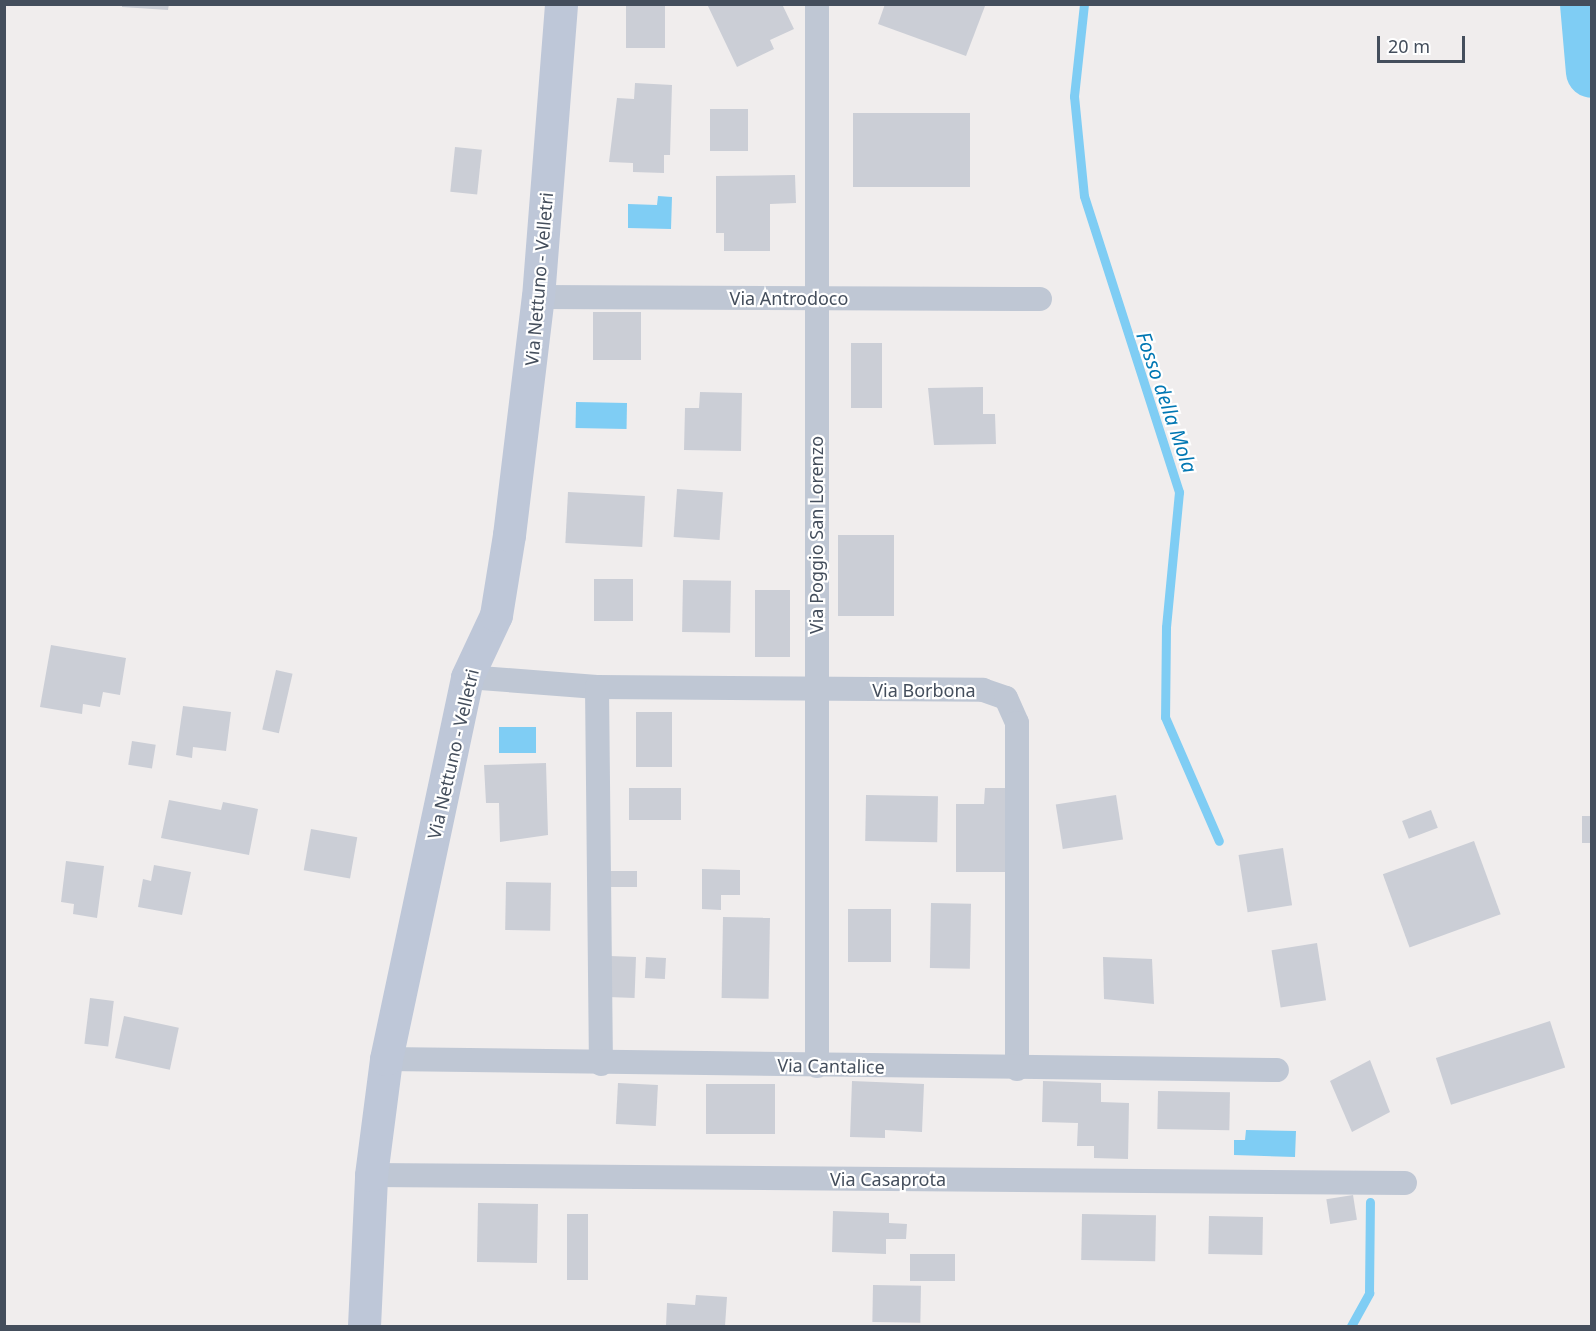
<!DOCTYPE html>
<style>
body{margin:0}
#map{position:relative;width:1596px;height:1331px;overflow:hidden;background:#f0eded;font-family:"Noto Sans",sans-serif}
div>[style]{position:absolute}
.water>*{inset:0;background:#7fcdf4;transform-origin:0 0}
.stream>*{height:9px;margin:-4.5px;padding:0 4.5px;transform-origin:4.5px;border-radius:4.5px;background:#7fcdf4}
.river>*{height:52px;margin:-26px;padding:0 26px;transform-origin:26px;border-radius:26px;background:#7fcdf4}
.building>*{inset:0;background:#cbced6;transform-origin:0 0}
.street>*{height:24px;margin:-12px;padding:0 12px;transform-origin:12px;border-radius:12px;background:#bfc7d4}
.secondary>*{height:33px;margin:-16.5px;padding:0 16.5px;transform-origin:16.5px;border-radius:16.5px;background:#bec7d8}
span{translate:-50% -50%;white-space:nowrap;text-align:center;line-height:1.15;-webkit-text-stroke:4.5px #fff;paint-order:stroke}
.street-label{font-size:18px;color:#444e5c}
.water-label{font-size:20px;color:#0077b3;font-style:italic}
.frame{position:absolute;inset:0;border:6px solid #444e5c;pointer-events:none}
.scale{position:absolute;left:1377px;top:36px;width:88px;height:27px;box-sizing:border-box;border:3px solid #444e5c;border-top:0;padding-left:8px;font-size:18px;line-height:21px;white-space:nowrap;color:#444e5c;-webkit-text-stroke:4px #fff;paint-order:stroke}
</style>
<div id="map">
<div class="water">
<i style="clip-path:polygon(658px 196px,672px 197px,671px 229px,628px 228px,628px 204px,657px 205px)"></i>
<i style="left:576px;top:402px;width:51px;height:26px;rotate:1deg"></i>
<i style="left:499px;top:727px;width:37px;height:26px"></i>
<i style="clip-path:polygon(1246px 1130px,1296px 1131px,1295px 1157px,1234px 1155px,1234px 1140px,1245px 1140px)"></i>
</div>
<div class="stream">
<i style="left:1084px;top:4px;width:93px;rotate:96.2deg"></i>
<i style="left:1074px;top:96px;width:100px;rotate:84.3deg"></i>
<i style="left:1084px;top:196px;width:311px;rotate:72.2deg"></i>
<i style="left:1179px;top:492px;width:136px;rotate:95.5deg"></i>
<i style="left:1166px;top:627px;width:90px;rotate:90.6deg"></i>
<i style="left:1165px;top:717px;width:135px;rotate:66.5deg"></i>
<i style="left:1351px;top:1326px;width:38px;rotate:-61deg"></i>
<i style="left:1369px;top:1293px;width:91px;rotate:-89.4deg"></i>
</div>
<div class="river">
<i style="left:1586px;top:4px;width:68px;rotate:85deg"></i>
</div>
<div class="building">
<i style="clip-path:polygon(122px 4px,169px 4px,168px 10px,122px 7px)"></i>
<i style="left:626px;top:4px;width:39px;height:44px"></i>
<i style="clip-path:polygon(707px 4px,782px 4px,794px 29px,770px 40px,774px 49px,737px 67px)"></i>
<i style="clip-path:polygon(885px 4px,981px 4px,985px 6px,966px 56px,878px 24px)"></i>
<i style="clip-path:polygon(635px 83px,672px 85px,670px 155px,664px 155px,664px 173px,633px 172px,633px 163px,609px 162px,617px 98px,634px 99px)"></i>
<i style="left:710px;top:109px;width:38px;height:42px"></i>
<i style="left:853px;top:113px;width:117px;height:74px"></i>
<i style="left:455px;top:147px;width:27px;height:45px;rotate:6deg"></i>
<i style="clip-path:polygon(795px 175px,796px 203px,770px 204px,770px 251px,724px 251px,724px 233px,716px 233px,716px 176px)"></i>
<i style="left:593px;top:312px;width:48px;height:48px"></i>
<i style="left:851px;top:343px;width:31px;height:65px"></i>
<i style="clip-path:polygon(983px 387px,983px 414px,995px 414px,996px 444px,934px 445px,928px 388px)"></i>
<i style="clip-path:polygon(700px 392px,742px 393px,741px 451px,684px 450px,685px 408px,699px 408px)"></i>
<i style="left:677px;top:489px;width:46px;height:48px;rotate:4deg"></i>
<i style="left:568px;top:492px;width:77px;height:51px;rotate:3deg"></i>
<i style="left:838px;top:535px;width:56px;height:81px"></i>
<i style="left:594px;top:579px;width:39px;height:42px"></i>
<i style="left:683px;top:580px;width:48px;height:52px;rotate:1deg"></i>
<i style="left:755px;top:590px;width:35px;height:67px"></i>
<i style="clip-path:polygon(51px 645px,126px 658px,120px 695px,103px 692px,100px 707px,83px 704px,82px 714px,40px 707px)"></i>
<i style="left:276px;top:670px;width:17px;height:61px;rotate:13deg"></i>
<i style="clip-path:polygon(183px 706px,231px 712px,226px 751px,193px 747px,192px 758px,176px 755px)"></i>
<i style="left:636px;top:712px;width:36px;height:55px"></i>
<i style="left:132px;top:741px;width:24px;height:24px;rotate:9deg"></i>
<i style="clip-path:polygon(546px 763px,548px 835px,500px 842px,499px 803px,486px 803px,484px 765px)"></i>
<i style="left:629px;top:788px;width:52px;height:32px"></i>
<i style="clip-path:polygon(985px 788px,1006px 788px,1006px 872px,956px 872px,956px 804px,984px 804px)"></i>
<i style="left:866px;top:795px;width:72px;height:46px;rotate:1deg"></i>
<i style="left:1116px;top:795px;width:45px;height:61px;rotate:81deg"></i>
<i style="clip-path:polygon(169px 800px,221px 810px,223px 802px,258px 809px,249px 855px,161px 838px)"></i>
<i style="left:1431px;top:810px;width:19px;height:31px;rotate:69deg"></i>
<i style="left:1582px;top:816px;width:10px;height:27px"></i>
<i style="left:311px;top:829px;width:47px;height:42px;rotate:10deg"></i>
<i style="left:1474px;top:841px;width:78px;height:97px;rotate:70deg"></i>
<i style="left:1283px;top:848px;width:58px;height:45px;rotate:81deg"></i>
<i style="clip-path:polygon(66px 861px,104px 866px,97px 918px,73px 914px,74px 904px,61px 902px)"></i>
<i style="clip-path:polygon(154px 865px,191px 872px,182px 915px,138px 907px,143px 879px,151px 881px)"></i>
<i style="clip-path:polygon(702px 869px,740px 870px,740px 895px,721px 895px,721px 910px,702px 909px)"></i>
<i style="left:607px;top:871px;width:30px;height:16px"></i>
<i style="left:506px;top:882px;width:45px;height:48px;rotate:1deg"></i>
<i style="left:931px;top:903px;width:40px;height:65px;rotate:1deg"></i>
<i style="left:848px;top:909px;width:43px;height:53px"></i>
<i style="left:723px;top:917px;width:47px;height:81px;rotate:1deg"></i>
<i style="left:1317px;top:943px;width:58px;height:46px;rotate:81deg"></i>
<i style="left:610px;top:956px;width:26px;height:41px;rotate:2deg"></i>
<i style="left:646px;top:957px;width:20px;height:21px;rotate:3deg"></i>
<i style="clip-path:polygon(1103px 957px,1152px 959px,1154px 1004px,1104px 999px)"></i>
<i style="left:90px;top:998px;width:24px;height:46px;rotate:7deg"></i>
<i style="left:124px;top:1016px;width:56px;height:43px;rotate:12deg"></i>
<i style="left:1550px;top:1021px;width:49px;height:120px;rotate:72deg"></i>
<i style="clip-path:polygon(1370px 1060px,1390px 1112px,1352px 1132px,1330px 1081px)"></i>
<i style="clip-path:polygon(852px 1081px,924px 1084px,922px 1132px,885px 1130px,885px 1138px,850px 1137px)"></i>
<i style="clip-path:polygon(1043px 1081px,1101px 1083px,1101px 1102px,1129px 1103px,1128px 1159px,1094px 1158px,1094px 1146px,1077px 1146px,1078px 1123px,1042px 1122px)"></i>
<i style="left:618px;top:1083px;width:40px;height:41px;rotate:3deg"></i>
<i style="left:706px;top:1084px;width:69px;height:50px"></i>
<i style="left:1158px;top:1091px;width:72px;height:38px;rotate:1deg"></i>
<i style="left:1353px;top:1195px;width:25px;height:27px;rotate:81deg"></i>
<i style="left:478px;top:1203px;width:60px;height:59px;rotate:1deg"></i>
<i style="clip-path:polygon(833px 1211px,889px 1213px,889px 1223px,907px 1224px,906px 1239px,886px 1239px,886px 1254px,832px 1252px)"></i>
<i style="left:567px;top:1214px;width:21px;height:66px"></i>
<i style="left:1082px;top:1214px;width:74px;height:46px;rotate:1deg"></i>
<i style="left:1209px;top:1216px;width:54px;height:38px;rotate:1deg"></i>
<i style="left:910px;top:1254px;width:45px;height:27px"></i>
<i style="left:873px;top:1285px;width:48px;height:37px;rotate:1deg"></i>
<i style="clip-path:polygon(696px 1295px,727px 1297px,725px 1326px,666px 1326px,667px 1303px,695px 1305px)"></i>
</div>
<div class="street">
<i style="left:538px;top:297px;width:502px;rotate:0.23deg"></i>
<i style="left:467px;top:677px;width:130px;rotate:4.4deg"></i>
<i style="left:597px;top:687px;width:386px;rotate:0.4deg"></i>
<i style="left:983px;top:690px;width:24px;rotate:19deg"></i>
<i style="left:1006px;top:698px;width:27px;rotate:66deg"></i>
<i style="left:1017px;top:723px;width:346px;rotate:90deg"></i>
<i style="left:597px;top:687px;width:377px;rotate:89.4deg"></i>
<i style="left:386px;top:1059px;width:891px;rotate:0.71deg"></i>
<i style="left:817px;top:1066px;width:1062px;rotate:-90deg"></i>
<i style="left:371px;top:1175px;width:1034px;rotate:0.44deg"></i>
</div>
<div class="secondary">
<i style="left:364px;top:1326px;width:151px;rotate:-87.3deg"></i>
<i style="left:371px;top:1175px;width:117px;rotate:-82.6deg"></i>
<i style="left:386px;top:1059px;width:390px;rotate:-78deg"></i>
<i style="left:467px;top:677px;width:68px;rotate:-64.9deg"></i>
<i style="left:496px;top:615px;width:81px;rotate:-80.8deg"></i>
<i style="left:509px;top:535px;width:240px;rotate:-83.1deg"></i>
<i style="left:538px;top:297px;width:294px;rotate:-85.5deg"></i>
</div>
<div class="street-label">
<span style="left:539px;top:279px;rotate:-85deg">Via Nettuno - Velletri</span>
<span style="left:789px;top:298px">Via Antrodoco</span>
<span style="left:816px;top:535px;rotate:-90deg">Via Poggio San Lorenzo</span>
<span style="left:924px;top:690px">Via Borbona</span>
<span style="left:453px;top:754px;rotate:-77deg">Via Nettuno - Velletri</span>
<span style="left:831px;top:1066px;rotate:1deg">Via Cantalice</span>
<span style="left:888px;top:1179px">Via Casaprota</span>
</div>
<div class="water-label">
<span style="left:1167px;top:402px;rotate:71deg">Fosso della Mola</span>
</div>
<div class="frame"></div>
<div class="scale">20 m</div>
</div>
